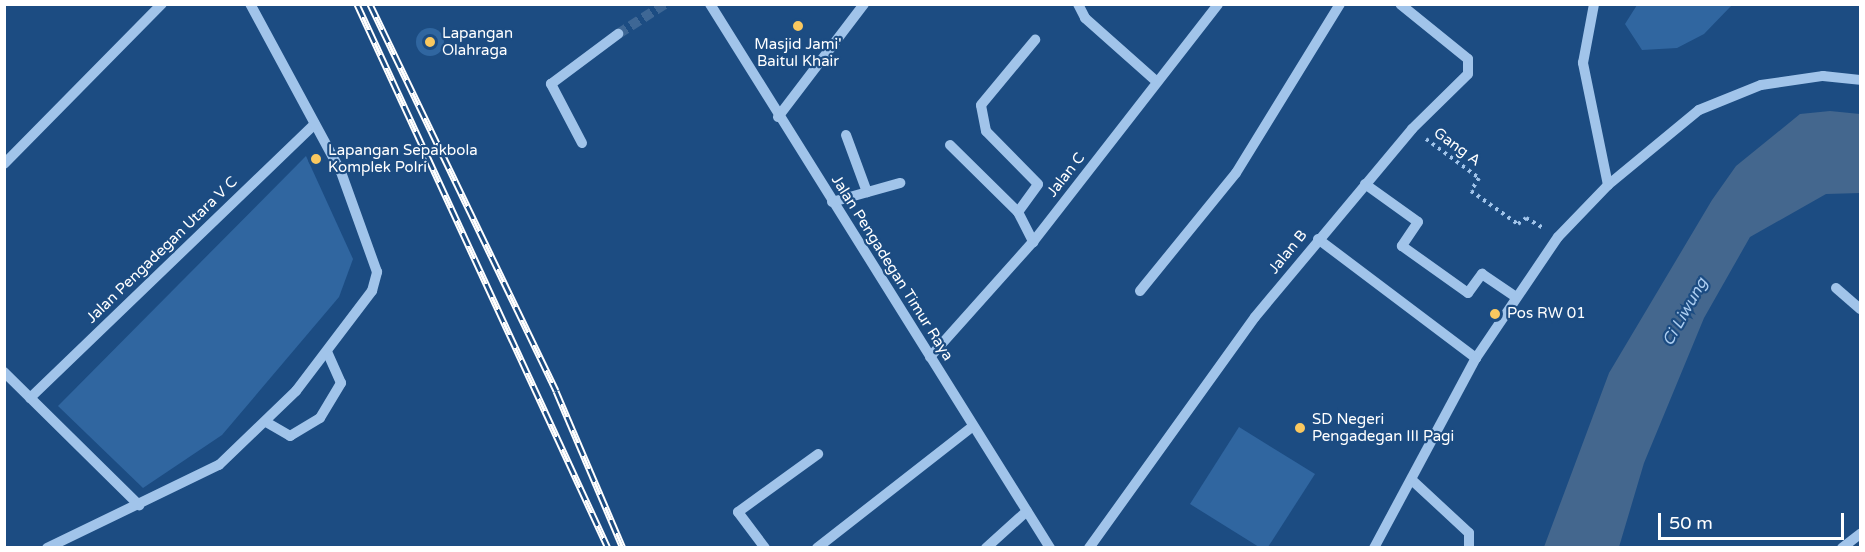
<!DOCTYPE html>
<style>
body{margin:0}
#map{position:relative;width:1865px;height:552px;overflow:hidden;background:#1c4c82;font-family:"Varela Round",sans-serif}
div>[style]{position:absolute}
.green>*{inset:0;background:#3066a0}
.round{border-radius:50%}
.water>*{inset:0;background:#44678e}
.minor-tunnel>*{height:10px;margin-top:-5px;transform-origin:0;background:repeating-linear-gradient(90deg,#3e6795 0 10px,transparent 0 15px)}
.path>*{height:4px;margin-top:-2px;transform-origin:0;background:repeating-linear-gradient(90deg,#a1c4ea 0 3px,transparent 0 7.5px)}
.minor>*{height:10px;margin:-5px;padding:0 5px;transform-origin:5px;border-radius:5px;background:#a1c4ea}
.rail>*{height:7px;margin-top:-3.5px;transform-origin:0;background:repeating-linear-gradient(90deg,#1c4c82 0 14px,#fff 0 28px);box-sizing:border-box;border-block:2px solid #fff}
.dots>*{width:16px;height:16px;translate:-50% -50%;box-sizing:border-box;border:3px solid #1c4c82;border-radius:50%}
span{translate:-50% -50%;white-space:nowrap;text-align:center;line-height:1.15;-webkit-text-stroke:4.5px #1c4c82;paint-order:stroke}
.poi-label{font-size:15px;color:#fff}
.left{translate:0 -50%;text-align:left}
.street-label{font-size:15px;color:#fff}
.water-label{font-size:16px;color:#adcef1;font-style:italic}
.frame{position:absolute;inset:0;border:6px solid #fff;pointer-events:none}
.scale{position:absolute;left:1658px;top:513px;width:186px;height:27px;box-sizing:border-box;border:3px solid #fff;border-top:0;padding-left:8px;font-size:18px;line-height:21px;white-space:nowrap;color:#fff;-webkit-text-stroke:4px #1c4c82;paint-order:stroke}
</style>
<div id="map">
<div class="green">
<i style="clip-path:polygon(1637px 5px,1637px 4px,1732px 5px,1704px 34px,1677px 48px,1642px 50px,1625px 24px)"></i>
<i class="round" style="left:416px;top:28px;width:28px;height:28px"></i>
<i style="clip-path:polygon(306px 156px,353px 259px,339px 297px,222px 435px,143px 488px,58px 406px)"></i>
<i style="clip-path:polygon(1239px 427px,1315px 474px,1268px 547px,1259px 547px,1190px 504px)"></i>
</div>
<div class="water">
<i style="clip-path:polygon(1830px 111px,1860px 114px,1860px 193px,1826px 194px,1750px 237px,1704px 318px,1644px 463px,1619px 547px,1544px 547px,1609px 373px,1712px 200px,1736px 166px,1800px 114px)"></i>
</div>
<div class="minor-tunnel">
<i style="left:618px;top:34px;width:56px;rotate:-32.6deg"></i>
</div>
<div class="path">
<i style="left:1426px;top:139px;width:66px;rotate:36.3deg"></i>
<i style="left:1479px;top:178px;width:15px;rotate:122deg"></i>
<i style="left:1471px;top:191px;width:57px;rotate:35.1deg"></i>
<i style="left:1518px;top:224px;width:10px;rotate:-37deg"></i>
<i style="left:1526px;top:218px;width:22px;rotate:30deg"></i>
</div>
<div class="minor">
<i style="left:710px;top:4px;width:642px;rotate:57.99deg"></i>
<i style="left:1078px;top:4px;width:16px;rotate:63deg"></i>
<i style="left:1085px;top:18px;width:96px;rotate:41.6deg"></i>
<i style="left:778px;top:117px;width:142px;rotate:-52.7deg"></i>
<i style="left:846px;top:135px;width:61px;rotate:69.8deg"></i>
<i style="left:582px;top:143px;width:67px;rotate:-117.7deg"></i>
<i style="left:551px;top:84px;width:84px;rotate:-36.7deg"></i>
<i style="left:950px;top:145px;width:95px;rotate:44.6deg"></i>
<i style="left:1018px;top:212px;width:34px;rotate:63deg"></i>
<i style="left:4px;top:164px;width:225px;rotate:-45.4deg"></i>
<i style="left:1365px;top:184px;width:65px;rotate:35.6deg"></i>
<i style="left:1418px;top:222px;width:29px;rotate:124deg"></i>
<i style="left:1402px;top:246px;width:81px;rotate:35.5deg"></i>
<i style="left:1468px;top:293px;width:24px;rotate:-54deg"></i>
<i style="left:1482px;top:274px;width:41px;rotate:34.1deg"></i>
<i style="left:1608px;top:185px;width:118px;rotate:-39.5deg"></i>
<i style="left:1699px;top:110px;width:67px;rotate:-22deg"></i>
<i style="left:1761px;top:85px;width:63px;rotate:-8.3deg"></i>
<i style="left:1823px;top:76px;width:37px;rotate:6deg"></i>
<i style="left:832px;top:202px;width:71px;rotate:-15.6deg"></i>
<i style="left:1018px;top:212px;width:34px;rotate:-54deg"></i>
<i style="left:1038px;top:184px;width:74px;rotate:-134.5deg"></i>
<i style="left:986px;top:131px;width:26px;rotate:-101deg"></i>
<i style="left:981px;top:105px;width:85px;rotate:-50.3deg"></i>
<i style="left:1318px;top:239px;width:198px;rotate:37deg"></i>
<i style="left:1836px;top:288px;width:32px;rotate:41deg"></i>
<i style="left:1140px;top:291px;width:152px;rotate:-50.9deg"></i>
<i style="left:1236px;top:173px;width:198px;rotate:-58.4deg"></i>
<i style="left:930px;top:357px;width:154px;rotate:-48.2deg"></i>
<i style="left:1033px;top:242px;width:301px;rotate:-52.1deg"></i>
<i style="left:4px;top:372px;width:190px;rotate:44.6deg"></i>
<i style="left:30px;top:398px;width:395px;rotate:-43.9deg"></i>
<i style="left:266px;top:422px;width:28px;rotate:30deg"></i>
<i style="left:290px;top:436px;width:35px;rotate:-31deg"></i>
<i style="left:320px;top:418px;width:41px;rotate:-59deg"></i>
<i style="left:341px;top:383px;width:34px;rotate:-114deg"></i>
<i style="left:1414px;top:482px;width:75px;rotate:42.8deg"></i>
<i style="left:1469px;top:533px;width:15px;rotate:90deg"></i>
<i style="left:47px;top:548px;width:191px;rotate:-25.8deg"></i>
<i style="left:219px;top:465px;width:107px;rotate:-43.9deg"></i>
<i style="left:296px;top:391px;width:126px;rotate:-52.8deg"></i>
<i style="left:372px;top:291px;width:20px;rotate:-75deg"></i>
<i style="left:377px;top:272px;width:106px;rotate:-109.8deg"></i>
<i style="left:341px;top:172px;width:191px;rotate:-118.4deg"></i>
<i style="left:765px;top:548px;width:45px;rotate:-126.9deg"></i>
<i style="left:738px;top:512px;width:99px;rotate:-35.9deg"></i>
<i style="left:817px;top:548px;width:198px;rotate:-38deg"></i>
<i style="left:986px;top:548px;width:55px;rotate:-42.1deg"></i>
<i style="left:1089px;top:548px;width:284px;rotate:-54.3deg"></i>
<i style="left:1255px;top:317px;width:245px;rotate:-50.1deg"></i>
<i style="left:1412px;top:129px;width:78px;rotate:-44.5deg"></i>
<i style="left:1468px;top:74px;width:15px;rotate:-90deg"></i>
<i style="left:1468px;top:59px;width:87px;rotate:-141deg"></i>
<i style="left:1374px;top:548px;width:216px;rotate:-61.8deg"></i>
<i style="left:1476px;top:358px;width:146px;rotate:-55.9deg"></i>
<i style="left:1558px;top:237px;width:72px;rotate:-46.1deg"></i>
<i style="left:1608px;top:185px;width:125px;rotate:-101.6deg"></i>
<i style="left:1583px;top:63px;width:60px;rotate:-79.4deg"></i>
<i style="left:1842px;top:548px;width:23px;rotate:-38deg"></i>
</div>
<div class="rail">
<i style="left:357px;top:4px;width:599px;rotate:65.23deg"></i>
<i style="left:370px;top:4px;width:429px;rotate:64.3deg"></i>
<i style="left:556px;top:391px;width:171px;rotate:66.9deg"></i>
</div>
<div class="dots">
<i style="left:798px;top:26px;background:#fac85f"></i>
<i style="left:430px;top:42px;background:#fac85f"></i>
<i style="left:316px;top:159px;background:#fac85f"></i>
<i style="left:1495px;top:314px;background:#fac85f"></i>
<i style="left:1300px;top:428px;background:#fac85f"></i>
</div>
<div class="poi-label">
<span class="left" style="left:442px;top:42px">Lapangan<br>Olahraga</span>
<span style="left:798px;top:53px">Masjid Jami'<br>Baitul Khair</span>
<span class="left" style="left:328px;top:159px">Lapangan Sepakbola<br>Komplek Polri</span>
<span class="left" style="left:1507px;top:314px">Pos RW 01</span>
<span class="left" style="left:1312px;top:428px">SD Negeri<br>Pengadegan III Pagi</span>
</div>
<div class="street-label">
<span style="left:1457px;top:147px;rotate:36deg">Gang A</span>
<span style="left:1066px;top:175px;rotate:-52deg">Jalan C</span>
<span style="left:162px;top:250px;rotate:-44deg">Jalan Pengadegan Utara V C</span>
<span style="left:1288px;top:252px;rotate:-51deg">Jalan B</span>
<span style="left:892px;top:268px;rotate:58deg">Jalan Pengadegan Timur Raya</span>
</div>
<div class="water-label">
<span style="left:1685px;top:312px;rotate:-61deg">Ci Liwung</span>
</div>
<div class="frame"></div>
<div class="scale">50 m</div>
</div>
